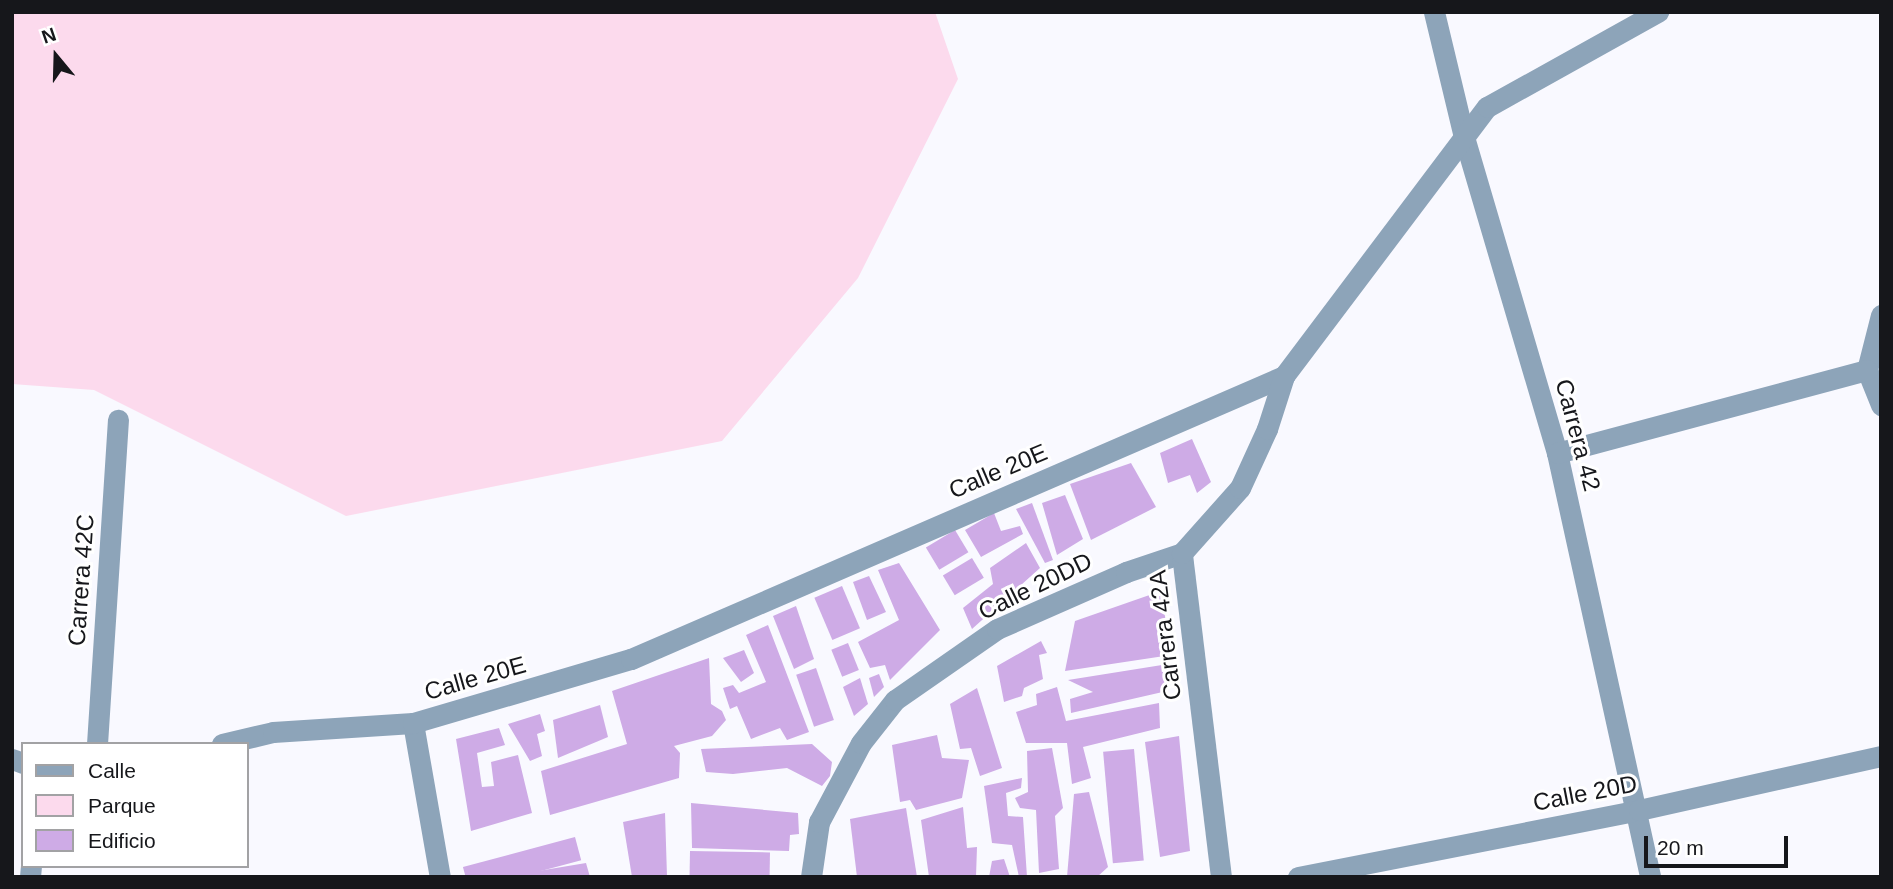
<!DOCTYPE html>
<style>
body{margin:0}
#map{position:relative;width:1893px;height:889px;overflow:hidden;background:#f9f9ff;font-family:Helvetica,sans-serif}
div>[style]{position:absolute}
.green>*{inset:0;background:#fcdaed}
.building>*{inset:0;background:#ceabe6;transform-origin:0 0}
.minor>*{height:21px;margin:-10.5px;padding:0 10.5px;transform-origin:10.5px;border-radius:10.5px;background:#8da4b9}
span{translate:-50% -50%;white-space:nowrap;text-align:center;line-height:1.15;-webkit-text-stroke:6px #fff;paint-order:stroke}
.street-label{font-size:24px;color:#16171b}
.frame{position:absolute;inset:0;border:14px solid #16171b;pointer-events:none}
.legend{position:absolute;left:21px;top:742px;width:228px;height:126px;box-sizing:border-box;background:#fff;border:2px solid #a2a2a4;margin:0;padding:9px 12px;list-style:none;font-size:21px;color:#16171b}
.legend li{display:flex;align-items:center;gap:14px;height:35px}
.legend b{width:35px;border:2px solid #a2a2a4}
.north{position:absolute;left:21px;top:21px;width:70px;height:70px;-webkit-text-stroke:5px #fff;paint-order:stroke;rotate:341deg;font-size:19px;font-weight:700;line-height:28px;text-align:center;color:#16171b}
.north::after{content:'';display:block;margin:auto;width:24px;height:32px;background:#16171b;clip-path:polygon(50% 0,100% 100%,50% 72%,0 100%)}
.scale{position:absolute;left:1644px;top:836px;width:144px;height:32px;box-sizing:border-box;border:4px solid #16171b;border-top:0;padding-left:9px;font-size:21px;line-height:24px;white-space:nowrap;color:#16171b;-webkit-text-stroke:5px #fff;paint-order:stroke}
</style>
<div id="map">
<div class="green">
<i style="clip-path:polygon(12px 12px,935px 12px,958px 79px,858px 278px,722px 441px,346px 516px,94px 390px,12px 384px)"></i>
</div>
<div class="building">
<i style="clip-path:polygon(1192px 439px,1211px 482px,1197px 493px,1190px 475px,1168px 483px,1160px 453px)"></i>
<i style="clip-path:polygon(1131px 463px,1156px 507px,1091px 540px,1070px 484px)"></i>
<i style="clip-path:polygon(1065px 495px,1083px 539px,1057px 555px,1042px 503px)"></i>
<i style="clip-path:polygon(1032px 503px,1053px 560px,1045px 563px,1016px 509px)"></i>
<i style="clip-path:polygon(994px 513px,1001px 531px,1020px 526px,1023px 534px,981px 557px,965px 530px)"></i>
<i style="left:955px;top:530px;width:26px;height:34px;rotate:59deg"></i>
<i style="clip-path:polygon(1026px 543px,1040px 568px,972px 629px,963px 608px,993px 584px,990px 568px)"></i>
<i style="left:972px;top:558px;width:23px;height:34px;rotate:59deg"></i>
<i style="clip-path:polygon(899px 563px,940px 630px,890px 680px,885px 665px,870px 668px,858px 642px,899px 620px,878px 570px)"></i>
<i style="clip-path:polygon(869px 576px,886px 612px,867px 620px,853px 582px)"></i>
<i style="left:842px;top:586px;width:46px;height:30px;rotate:67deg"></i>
<i style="clip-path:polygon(1161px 591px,1171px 655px,1065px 671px,1075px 621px)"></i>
<i style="clip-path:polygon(796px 606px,814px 659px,794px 669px,773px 616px)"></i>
<i style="clip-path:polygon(768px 625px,809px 732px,787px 740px,780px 728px,751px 739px,737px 706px,730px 709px,723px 688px,733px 685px,739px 693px,766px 682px,746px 635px)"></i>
<i style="clip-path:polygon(1041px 641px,1047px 653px,1039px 655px,1043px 679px,1024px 688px,1022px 696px,1004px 702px,997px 666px)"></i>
<i style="left:848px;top:643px;width:29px;height:18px;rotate:68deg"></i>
<i style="clip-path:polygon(744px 650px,754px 673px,741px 682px,723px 658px)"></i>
<i style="clip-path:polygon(709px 658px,711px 704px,722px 711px,726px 720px,712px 736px,674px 746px,680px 753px,679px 778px,550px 815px,541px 771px,627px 744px,612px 691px)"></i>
<i style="clip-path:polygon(1162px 665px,1167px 691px,1071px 713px,1070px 699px,1093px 692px,1068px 680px)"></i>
<i style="left:816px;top:668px;width:55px;height:21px;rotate:71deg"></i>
<i style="clip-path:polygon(879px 674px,884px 687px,874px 697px,869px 678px)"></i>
<i style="clip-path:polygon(860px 678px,868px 704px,854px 716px,843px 687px)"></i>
<i style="clip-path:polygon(1057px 687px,1066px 721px,1159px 703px,1160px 728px,1083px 747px,1091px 778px,1072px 784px,1067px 743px,1026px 743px,1016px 712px,1037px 705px,1036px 694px)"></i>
<i style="clip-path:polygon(977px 688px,1002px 768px,980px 776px,971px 748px,960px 749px,950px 704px)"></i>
<i style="clip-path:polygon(600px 705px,608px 737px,558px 758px,553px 720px)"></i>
<i style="clip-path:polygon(540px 714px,545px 731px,537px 734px,542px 756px,530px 761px,508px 724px)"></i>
<i style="clip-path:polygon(499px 728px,505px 745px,477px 753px,482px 787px,494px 786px,491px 762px,518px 755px,532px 813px,471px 831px,456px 739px)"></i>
<i style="clip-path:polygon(937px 735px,942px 758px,969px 760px,962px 798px,916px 810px,910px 800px,900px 802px,892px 745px)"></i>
<i style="clip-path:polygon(1179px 736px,1190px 851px,1160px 857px,1145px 742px)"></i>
<i style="clip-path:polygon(812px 744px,832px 762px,830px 776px,822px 786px,787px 768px,733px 774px,706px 772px,701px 749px)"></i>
<i style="clip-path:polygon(1052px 748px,1063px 808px,1055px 816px,1059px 869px,1039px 873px,1036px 810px,1020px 808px,1015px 798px,1028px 792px,1027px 751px)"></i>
<i style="left:1134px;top:749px;width:112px;height:31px;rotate:85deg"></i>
<i style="clip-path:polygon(1022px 778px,1021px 788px,1006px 793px,1008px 816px,1023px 817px,1027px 877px,1019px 877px,1012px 845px,992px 843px,984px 786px)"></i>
<i style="clip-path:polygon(1089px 792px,1108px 867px,1097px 877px,1067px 877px,1074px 794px)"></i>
<i style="clip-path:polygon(691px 803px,798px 813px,799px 834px,790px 835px,789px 851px,692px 848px)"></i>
<i style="clip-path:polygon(963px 807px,967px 848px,977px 847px,976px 877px,929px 877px,921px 820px)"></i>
<i style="clip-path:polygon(906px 808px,917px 877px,857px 877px,850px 819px)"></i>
<i style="clip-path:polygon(665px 813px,667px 877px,632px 877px,623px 822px)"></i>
<i style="left:575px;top:837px;width:24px;height:116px;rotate:75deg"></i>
<i style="left:690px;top:851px;width:80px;height:26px;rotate:1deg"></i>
<i style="clip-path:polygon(1004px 859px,1010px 877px,989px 877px,992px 861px)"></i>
<i style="clip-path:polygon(586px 863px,590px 877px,514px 877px,514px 875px)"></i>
</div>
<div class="minor">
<i style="left:1434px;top:12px;width:129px;rotate:76.5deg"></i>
<i style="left:1464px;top:137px;width:329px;rotate:73.6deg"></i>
<i style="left:1557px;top:453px;width:434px;rotate:77.6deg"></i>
<i style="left:1881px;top:315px;width:57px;rotate:104.3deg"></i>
<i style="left:1867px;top:370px;width:38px;rotate:68deg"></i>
<i style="left:1557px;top:453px;width:321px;rotate:-15deg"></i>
<i style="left:413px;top:723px;width:156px;rotate:80.1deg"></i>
<i style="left:97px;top:744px;width:325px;rotate:-86.3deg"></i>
<i style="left:222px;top:744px;width:52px;rotate:-13.2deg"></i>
<i style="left:273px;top:732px;width:140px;rotate:-3.7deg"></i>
<i style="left:413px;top:723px;width:227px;rotate:-16.4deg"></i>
<i style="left:631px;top:659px;width:712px;rotate:-23.43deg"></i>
<i style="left:1284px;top:376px;width:337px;rotate:-53deg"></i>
<i style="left:1487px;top:107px;width:196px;rotate:-29.1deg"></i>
<i style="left:12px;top:759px;width:12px;rotate:20deg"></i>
<i style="left:30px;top:877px;width:11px;rotate:-85deg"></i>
<i style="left:811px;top:877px;width:56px;rotate:-81.7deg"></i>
<i style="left:819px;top:822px;width:89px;rotate:-62deg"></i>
<i style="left:861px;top:743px;width:55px;rotate:-51.7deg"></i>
<i style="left:895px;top:700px;width:124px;rotate:-34.8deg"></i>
<i style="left:997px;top:629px;width:141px;rotate:-23.8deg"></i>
<i style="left:1126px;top:572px;width:59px;rotate:-18.7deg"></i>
<i style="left:1221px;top:877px;width:326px;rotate:-96.9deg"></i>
<i style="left:1182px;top:553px;width:87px;rotate:-48.3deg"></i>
<i style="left:1240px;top:488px;width:65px;rotate:-65.4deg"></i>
<i style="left:1267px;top:429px;width:56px;rotate:-72.2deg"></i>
<i style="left:1298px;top:877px;width:348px;rotate:-11.1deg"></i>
<i style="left:1639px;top:810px;width:248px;rotate:-12.6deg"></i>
</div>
<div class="street-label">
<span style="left:1578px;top:435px;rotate:75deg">Carrera 42</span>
<span style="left:998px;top:471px;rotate:-23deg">Calle 20E</span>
<span style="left:81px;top:580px;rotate:-86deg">Carrera 42C</span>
<span style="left:1035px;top:586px;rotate:-26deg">Calle 20DD</span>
<span style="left:1165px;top:635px;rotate:-97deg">Carrera 42A</span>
<span style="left:475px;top:678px;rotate:-16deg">Calle 20E</span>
<span style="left:1585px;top:793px;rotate:-11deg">Calle 20D</span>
</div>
<div class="frame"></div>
<ul class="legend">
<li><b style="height:9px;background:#8da4b9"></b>Calle</li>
<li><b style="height:19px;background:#fcdaed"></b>Parque</li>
<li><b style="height:19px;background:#ceabe6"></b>Edificio</li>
</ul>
<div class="north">N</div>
<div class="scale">20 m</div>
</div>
